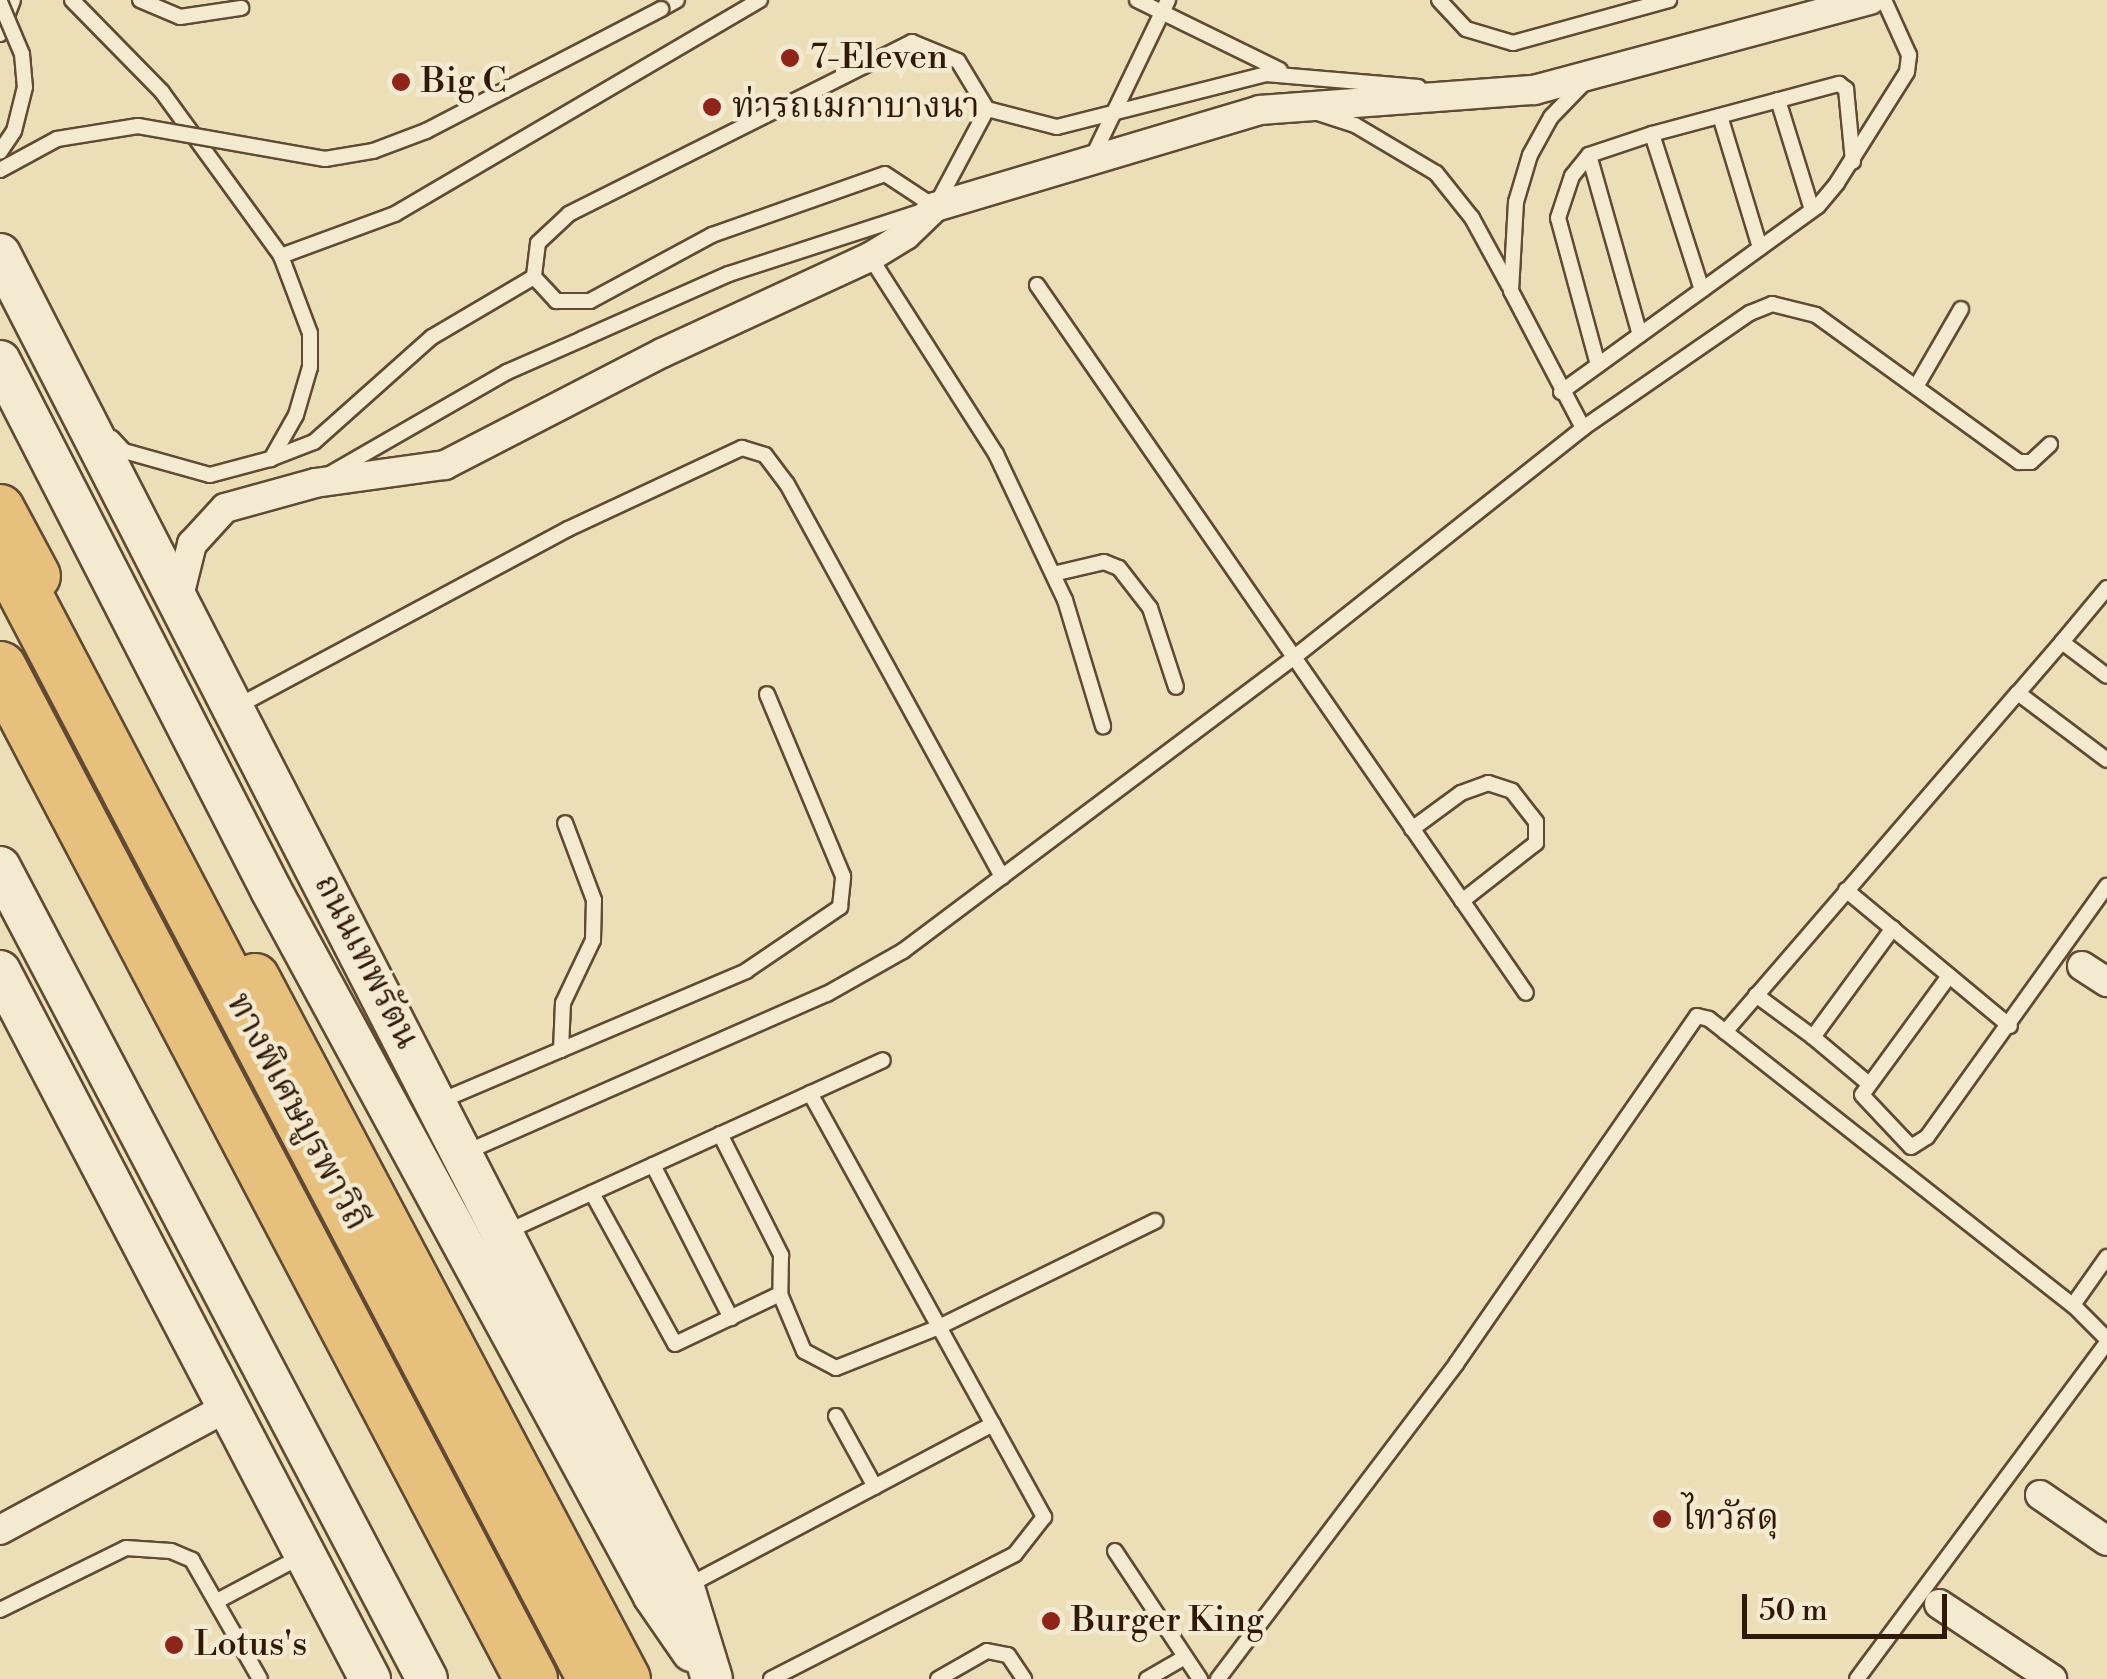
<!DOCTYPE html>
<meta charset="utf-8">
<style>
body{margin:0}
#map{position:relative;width:2107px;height:1679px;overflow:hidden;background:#ecdfb8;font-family:"Libre Bodoni","Noto Serif Thai",serif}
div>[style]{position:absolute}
.roads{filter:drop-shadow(2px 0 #604a33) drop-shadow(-2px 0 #604a33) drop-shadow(0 2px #604a33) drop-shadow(0 -2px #604a33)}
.service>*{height:14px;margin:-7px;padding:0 7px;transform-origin:7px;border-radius:7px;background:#f3ead1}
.minor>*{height:28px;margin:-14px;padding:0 14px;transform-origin:14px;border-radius:14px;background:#f3ead1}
.secondary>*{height:40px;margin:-20px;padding:0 20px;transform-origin:20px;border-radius:20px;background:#f3ead1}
.trunk>*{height:48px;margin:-24px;padding:0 24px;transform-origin:24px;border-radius:24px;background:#e6c07c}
.motorway>*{height:52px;margin:-26px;padding:0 26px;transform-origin:26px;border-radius:26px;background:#e6c07c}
.bridges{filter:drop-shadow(2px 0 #604a33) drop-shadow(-2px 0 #604a33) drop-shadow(0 2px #604a33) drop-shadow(0 -2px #604a33)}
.service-bridge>*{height:14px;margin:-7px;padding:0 7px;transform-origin:7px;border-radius:7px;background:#f3ead1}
.dots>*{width:28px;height:28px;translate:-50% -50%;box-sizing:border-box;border:5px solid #f3ead1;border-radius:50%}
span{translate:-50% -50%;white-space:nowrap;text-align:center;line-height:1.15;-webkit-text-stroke:9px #f3ead1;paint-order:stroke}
.poi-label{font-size:35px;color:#311907}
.left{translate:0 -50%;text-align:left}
.street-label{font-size:35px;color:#311907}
.scale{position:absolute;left:1742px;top:1594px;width:205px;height:45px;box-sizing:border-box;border:5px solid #311907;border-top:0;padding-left:12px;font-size:30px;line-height:35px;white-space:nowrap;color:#311907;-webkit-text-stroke:8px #f3ead1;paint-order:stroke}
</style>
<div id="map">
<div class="roads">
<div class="service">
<i style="left:72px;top:0;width:129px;rotate:45.6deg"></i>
<i style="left:162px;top:92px;width:203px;rotate:54deg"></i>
<i style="left:281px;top:256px;width:82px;rotate:69.4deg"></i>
<i style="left:310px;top:333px;width:34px;rotate:90deg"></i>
<i style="left:310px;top:367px;width:50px;rotate:106.3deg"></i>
<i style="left:296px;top:415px;width:51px;rotate:119.6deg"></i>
<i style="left:140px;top:0;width:43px;rotate:23deg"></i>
<i style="left:180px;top:17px;width:62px;rotate:-8.4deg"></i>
<i style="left:1137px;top:0;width:159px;rotate:26.1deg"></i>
<i style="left:1439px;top:0;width:40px;rotate:47deg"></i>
<i style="left:1466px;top:29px;width:49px;rotate:16.6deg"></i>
<i style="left:1513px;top:43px;width:162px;rotate:-15.4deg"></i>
<i style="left:661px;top:9px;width:18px;rotate:-29deg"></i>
<i style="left:0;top:34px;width:36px;rotate:-69deg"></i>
<i style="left:1778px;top:100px;width:115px;rotate:72.8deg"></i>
<i style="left:987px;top:109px;width:72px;rotate:14.4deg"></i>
<i style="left:1057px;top:127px;width:216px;rotate:-14.2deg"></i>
<i style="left:1266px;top:74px;width:153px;rotate:4.9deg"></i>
<i style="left:1318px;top:113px;width:39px;rotate:18deg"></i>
<i style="left:1355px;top:125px;width:94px;rotate:30.7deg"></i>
<i style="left:1436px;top:173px;width:58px;rotate:51.3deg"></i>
<i style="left:1472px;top:218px;width:77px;rotate:61.4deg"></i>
<i style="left:1720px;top:116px;width:138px;rotate:73.1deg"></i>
<i style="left:1589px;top:155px;width:187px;rotate:74.2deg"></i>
<i style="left:1093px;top:156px;width:173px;rotate:-64.3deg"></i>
<i style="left:281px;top:256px;width:121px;rotate:-20.2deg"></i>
<i style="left:395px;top:214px;width:423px;rotate:-30.4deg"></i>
<i style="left:870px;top:257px;width:234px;rotate:57.4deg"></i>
<i style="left:996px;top:454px;width:161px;rotate:64.7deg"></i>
<i style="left:1065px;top:600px;width:132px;rotate:73.2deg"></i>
<i style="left:1037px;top:285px;width:860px;rotate:55.37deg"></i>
<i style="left:1702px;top:290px;width:164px;rotate:-107.8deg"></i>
<i style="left:1652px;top:134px;width:194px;rotate:-15deg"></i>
<i style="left:1839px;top:84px;width:9px;rotate:36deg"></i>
<i style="left:1846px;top:89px;width:73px;rotate:84.5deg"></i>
<i style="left:1598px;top:365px;width:152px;rotate:-105.2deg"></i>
<i style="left:1558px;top:218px;width:44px;rotate:-71.6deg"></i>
<i style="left:1572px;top:176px;width:27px;rotate:-51deg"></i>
<i style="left:1589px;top:155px;width:66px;rotate:-18.4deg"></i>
<i style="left:1916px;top:387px;width:90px;rotate:-60deg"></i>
<i style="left:1561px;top:392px;width:317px;rotate:-35.9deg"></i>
<i style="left:1818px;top:206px;width:30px;rotate:-50deg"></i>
<i style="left:1837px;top:183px;width:131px;rotate:-57.8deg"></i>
<i style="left:1907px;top:72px;width:17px;rotate:-83deg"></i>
<i style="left:1909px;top:55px;width:60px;rotate:-114.4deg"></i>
<i style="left:1583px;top:428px;width:155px;rotate:-117.7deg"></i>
<i style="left:1511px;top:291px;width:89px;rotate:-86.8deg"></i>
<i style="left:1516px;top:202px;width:49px;rotate:-73.4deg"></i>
<i style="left:1530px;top:155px;width:43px;rotate:-61.1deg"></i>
<i style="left:1551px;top:117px;width:49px;rotate:-45.8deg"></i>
<i style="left:112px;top:438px;width:18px;rotate:47deg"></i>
<i style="left:124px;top:451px;width:89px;rotate:15.6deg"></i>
<i style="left:210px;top:475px;width:62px;rotate:-14.9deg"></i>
<i style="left:270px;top:459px;width:47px;rotate:-21.1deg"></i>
<i style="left:314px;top:442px;width:158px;rotate:-41.7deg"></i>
<i style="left:432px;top:337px;width:118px;rotate:-30.5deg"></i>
<i style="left:326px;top:476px;width:209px;rotate:-29.9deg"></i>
<i style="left:507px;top:372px;width:82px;rotate:-23.7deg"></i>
<i style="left:582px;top:339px;width:161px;rotate:-23.9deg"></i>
<i style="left:729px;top:274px;width:217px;rotate:-18deg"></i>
<i style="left:935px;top:207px;width:111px;rotate:-62deg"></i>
<i style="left:987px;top:109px;width:56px;rotate:-121.1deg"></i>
<i style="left:958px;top:61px;width:50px;rotate:-157.6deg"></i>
<i style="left:912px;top:42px;width:384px;rotate:153.4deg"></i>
<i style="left:569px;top:214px;width:42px;rotate:136.9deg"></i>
<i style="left:538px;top:243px;width:34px;rotate:97deg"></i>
<i style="left:534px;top:277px;width:33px;rotate:47deg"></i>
<i style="left:556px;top:301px;width:34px"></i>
<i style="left:590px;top:301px;width:139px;rotate:-28.4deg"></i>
<i style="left:712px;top:235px;width:183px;rotate:-19.4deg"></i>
<i style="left:885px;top:174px;width:60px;rotate:33.4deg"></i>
<i style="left:1053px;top:574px;width:52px;rotate:-13.2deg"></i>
<i style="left:1104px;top:562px;width:16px;rotate:22deg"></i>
<i style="left:1119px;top:568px;width:51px;rotate:52.2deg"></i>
<i style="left:1150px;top:608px;width:83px;rotate:71.8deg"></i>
<i style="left:2107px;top:588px;width:70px;rotate:129.8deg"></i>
<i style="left:2062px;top:642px;width:56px;rotate:37.1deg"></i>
<i style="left:2018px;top:693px;width:67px;rotate:-49.2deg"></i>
<i style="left:236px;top:707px;width:377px;rotate:-28.2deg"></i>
<i style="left:568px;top:529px;width:192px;rotate:-25deg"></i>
<i style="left:742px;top:448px;width:24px;rotate:17deg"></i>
<i style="left:765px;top:455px;width:36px;rotate:53deg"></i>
<i style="left:787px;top:484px;width:448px;rotate:61.3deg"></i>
<i style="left:1412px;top:829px;width:61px;rotate:-36.3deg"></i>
<i style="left:1461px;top:793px;width:29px;rotate:-20deg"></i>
<i style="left:1488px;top:783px;width:25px;rotate:18deg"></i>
<i style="left:1512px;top:791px;width:39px;rotate:52deg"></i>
<i style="left:1536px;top:822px;width:21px;rotate:90deg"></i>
<i style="left:1536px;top:843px;width:94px;rotate:141.9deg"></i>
<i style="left:1846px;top:890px;width:213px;rotate:39.7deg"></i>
<i style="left:1949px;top:976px;width:147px;rotate:126.2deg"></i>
<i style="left:1862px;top:1095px;width:71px;rotate:46.7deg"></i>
<i style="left:1911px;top:1147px;width:19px;rotate:-32deg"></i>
<i style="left:1927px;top:1137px;width:309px;rotate:-54.4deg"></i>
<i style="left:1756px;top:995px;width:71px;rotate:36.4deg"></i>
<i style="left:1725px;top:1032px;width:448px;rotate:-49.2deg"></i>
<i style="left:2018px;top:693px;width:111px;rotate:37deg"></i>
<i style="left:561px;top:1050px;width:47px;rotate:-87.6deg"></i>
<i style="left:563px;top:1003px;width:70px;rotate:-64.5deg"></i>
<i style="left:593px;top:940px;width:40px;rotate:-88.6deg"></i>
<i style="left:594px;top:900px;width:82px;rotate:-110.6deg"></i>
<i style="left:1869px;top:1084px;width:73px;rotate:-140deg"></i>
<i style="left:1813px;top:1037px;width:135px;rotate:-53.7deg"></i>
<i style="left:438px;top:1102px;width:335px;rotate:-23deg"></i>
<i style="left:746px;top:971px;width:114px;rotate:-34.2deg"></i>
<i style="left:840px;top:907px;width:31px;rotate:-84deg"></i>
<i style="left:843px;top:876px;width:197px;rotate:-112.7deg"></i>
<i style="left:720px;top:1134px;width:136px;rotate:63.2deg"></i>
<i style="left:781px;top:1255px;width:39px;rotate:91deg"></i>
<i style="left:464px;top:1153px;width:396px;rotate:-23.7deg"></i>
<i style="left:827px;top:994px;width:87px;rotate:-29.5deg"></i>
<i style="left:903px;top:951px;width:486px;rotate:-36.9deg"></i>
<i style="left:1292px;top:659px;width:372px;rotate:-38.4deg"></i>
<i style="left:1583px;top:428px;width:203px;rotate:-34.6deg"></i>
<i style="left:1750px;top:313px;width:24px;rotate:-22deg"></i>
<i style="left:1772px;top:304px;width:45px;rotate:14deg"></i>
<i style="left:1816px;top:315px;width:251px;rotate:35.9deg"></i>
<i style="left:2019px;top:462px;width:12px"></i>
<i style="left:2031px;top:462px;width:26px;rotate:-43deg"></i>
<i style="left:653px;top:1165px;width:172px;rotate:63deg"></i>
<i style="left:592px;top:1193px;width:172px;rotate:61.2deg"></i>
<i style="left:675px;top:1344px;width:116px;rotate:-25.5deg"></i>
<i style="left:780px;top:1294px;width:62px;rotate:67.2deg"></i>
<i style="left:804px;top:1351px;width:36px;rotate:28deg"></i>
<i style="left:836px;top:1368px;width:111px;rotate:-21.7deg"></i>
<i style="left:939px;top:1327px;width:241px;rotate:-26.1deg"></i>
<i style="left:506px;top:1232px;width:414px;rotate:-24.5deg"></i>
<i style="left:2073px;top:1305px;width:59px;rotate:-54.7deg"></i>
<i style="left:836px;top:1416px;width:81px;rotate:61.2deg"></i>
<i style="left:1115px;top:1551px;width:154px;rotate:56.4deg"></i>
<i style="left:689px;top:1585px;width:344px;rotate:-27.9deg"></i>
<i style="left:219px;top:1600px;width:94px;rotate:-27.9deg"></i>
<i style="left:0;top:1610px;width:140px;rotate:-26.2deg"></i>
<i style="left:126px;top:1548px;width:45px;rotate:3.8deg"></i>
<i style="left:171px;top:1551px;width:23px;rotate:23deg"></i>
<i style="left:192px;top:1560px;width:137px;rotate:60.3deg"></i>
<i style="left:771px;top:1679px;width:274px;rotate:-27.1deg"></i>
<i style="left:1015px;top:1554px;width:47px;rotate:-51.9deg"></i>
<i style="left:1044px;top:1517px;width:484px;rotate:-118.9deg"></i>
<i style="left:938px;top:1679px;width:56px;rotate:-29.7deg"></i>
<i style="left:987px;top:1651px;width:21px;rotate:11deg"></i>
<i style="left:1008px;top:1655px;width:29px;rotate:56deg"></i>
<i style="left:1147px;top:1679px;width:44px;rotate:-30.1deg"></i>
<i style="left:1218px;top:1679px;width:395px;rotate:-52.9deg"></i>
<i style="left:1456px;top:1364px;width:423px;rotate:-55.3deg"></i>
<i style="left:1697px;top:1016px;width:12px;rotate:14deg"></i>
<i style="left:1709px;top:1019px;width:463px;rotate:38.2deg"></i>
<i style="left:2073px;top:1305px;width:48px;rotate:45deg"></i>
<i style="left:1857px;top:1679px;width:420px;rotate:-53.4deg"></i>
</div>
<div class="minor">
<i style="left:179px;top:596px;width:54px;rotate:-76deg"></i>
<i style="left:192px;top:544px;width:49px;rotate:-47.5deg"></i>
<i style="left:225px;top:508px;width:93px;rotate:-15.5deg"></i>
<i style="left:315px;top:483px;width:131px;rotate:-7.9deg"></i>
<i style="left:445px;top:465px;width:244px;rotate:-27.3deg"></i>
<i style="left:662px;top:353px;width:229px;rotate:-24.8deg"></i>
<i style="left:870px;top:257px;width:42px;rotate:-31.4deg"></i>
<i style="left:906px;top:235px;width:40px;rotate:-44deg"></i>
<i style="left:935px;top:207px;width:339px;rotate:-16.6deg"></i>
<i style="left:1260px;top:110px;width:275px;rotate:-4.2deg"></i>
<i style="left:1534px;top:90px;width:348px;rotate:-15deg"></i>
<i style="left:2082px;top:966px;width:30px;rotate:33deg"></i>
<i style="left:2040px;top:1495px;width:81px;rotate:34.5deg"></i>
<i style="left:0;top:1530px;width:260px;rotate:-28.4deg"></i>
<i style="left:1939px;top:1604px;width:136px;rotate:33.6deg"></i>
</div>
<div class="secondary">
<i style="left:0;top:254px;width:1499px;rotate:62.85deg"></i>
<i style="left:684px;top:1588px;width:95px;rotate:72.9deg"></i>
<i style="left:0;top:361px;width:594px;rotate:62.87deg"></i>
<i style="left:271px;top:890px;width:803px;rotate:61.52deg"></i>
<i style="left:654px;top:1596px;width:67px;rotate:55.4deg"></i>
<i style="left:0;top:867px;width:917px;rotate:62.26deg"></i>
<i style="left:0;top:971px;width:799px;rotate:62.41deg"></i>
</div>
<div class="trunk">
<i style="left:0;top:509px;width:76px;rotate:61.8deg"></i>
<i style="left:255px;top:978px;width:793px;rotate:62.11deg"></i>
</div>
<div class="motorway">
<i style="left:0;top:546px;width:1279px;rotate:62.33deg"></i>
<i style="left:0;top:668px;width:1142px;rotate:62.29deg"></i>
</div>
</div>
<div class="bridges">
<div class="service-bridge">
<i style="left:0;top:2px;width:56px;rotate:67.1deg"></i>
<i style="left:22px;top:54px;width:33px;rotate:85deg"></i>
<i style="left:25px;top:87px;width:45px;rotate:104deg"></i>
<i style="left:14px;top:131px;width:25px;rotate:124deg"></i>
<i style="left:0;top:170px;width:65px;rotate:-28.5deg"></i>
<i style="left:57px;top:139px;width:82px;rotate:-9.1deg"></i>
<i style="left:138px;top:126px;width:190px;rotate:10deg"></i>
<i style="left:325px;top:159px;width:49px;rotate:-9.5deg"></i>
<i style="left:373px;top:151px;width:57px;rotate:-20.7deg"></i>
<i style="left:426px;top:131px;width:265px;rotate:-27.4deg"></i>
</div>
</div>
<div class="dots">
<i style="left:790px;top:58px;background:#8f2418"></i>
<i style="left:401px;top:82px;background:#8f2418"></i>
<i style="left:712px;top:107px;background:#8f2418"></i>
<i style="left:1662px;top:1519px;background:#8f2418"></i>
<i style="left:1051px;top:1621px;background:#8f2418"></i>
<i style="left:174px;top:1645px;background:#8f2418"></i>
</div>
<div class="poi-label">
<span class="left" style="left:810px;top:58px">7-Eleven</span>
<span class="left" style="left:421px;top:82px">Big C</span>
<span class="left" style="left:732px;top:107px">ท่ารถเมกาบางนา</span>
<span class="left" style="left:1682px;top:1519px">ไทวัสดุ</span>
<span class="left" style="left:1071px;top:1621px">Burger King</span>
<span class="left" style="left:194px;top:1645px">Lotus's</span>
</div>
<div class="street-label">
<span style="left:366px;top:962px;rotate:63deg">ถนนเทพรัตน</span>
<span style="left:297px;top:1112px;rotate:62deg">ทางพิเศษบูรพาวิถี</span>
</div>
<div class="scale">50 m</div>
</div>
